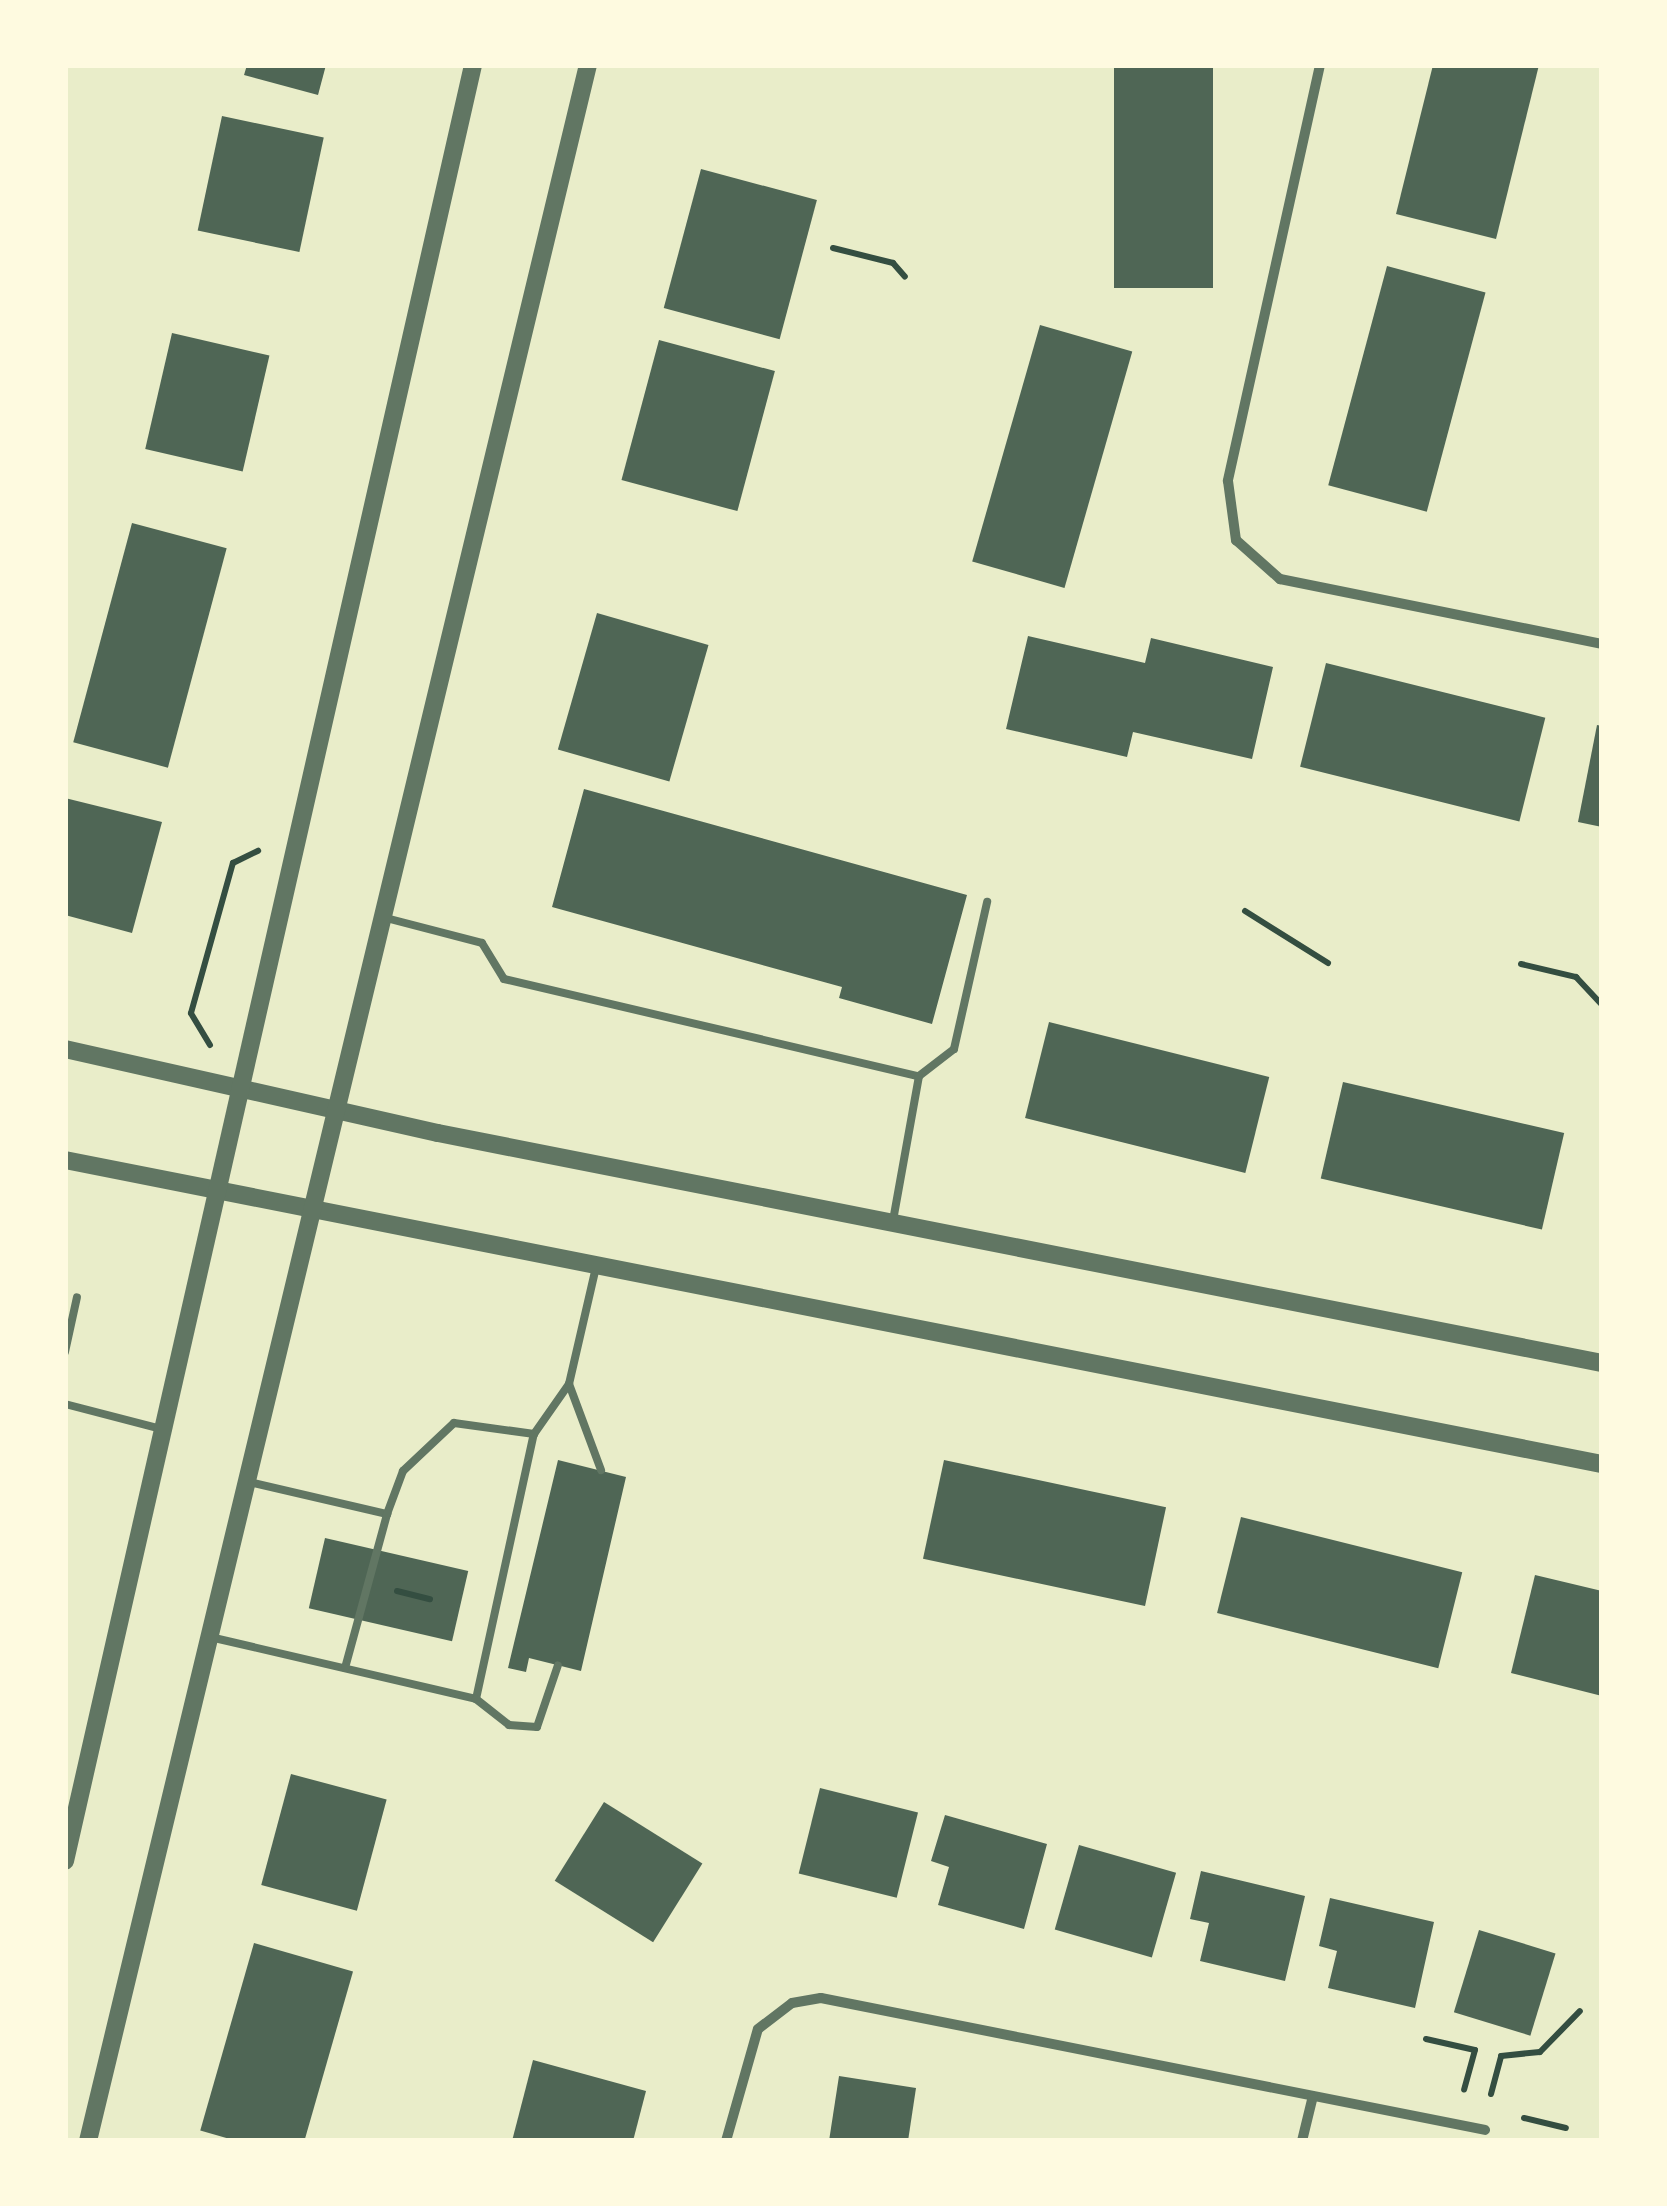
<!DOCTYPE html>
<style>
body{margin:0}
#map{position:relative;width:1667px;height:2206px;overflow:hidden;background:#e9edc9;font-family:Lora,serif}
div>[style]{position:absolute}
.building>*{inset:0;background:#4f6655;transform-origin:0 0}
.path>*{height:6px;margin:-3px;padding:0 3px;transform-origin:3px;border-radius:3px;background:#344e41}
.service>*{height:8px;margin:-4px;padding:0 4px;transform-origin:4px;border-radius:4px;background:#617663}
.minor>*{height:10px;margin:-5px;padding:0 5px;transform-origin:5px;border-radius:5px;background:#617663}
.tertiary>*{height:18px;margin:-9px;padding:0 9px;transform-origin:9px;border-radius:9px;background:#617663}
span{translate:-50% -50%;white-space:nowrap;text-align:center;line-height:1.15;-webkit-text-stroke:9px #fefae0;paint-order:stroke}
.frame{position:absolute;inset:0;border:68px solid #fefae0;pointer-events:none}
</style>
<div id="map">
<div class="building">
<i style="clip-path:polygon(247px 65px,326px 65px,318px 95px,244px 75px)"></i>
<i style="left:1114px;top:65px;width:99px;height:223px"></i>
<i style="clip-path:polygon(1433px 65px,1539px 65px,1496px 239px,1396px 214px)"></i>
<i style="left:222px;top:116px;width:104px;height:117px;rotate:12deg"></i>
<i style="left:701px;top:169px;width:120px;height:144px;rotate:15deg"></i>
<i style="left:1387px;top:266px;width:102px;height:227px;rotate:15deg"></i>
<i style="left:1040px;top:325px;width:96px;height:246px;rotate:16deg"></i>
<i style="left:172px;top:333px;width:100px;height:119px;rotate:13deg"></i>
<i style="left:659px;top:340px;width:120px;height:145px;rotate:15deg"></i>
<i style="left:132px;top:523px;width:98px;height:227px;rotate:15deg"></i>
<i style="left:597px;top:613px;width:116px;height:142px;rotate:16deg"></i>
<i style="clip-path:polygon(1028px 636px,1145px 663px,1151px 638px,1273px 667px,1252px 759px,1133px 732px,1127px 757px,1006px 729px)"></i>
<i style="left:1326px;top:663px;width:226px;height:107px;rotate:14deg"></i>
<i style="clip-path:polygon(1597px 725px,1602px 726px,1602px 827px,1578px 822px)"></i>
<i style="clip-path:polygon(584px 789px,967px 895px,932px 1024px,839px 998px,842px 987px,552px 907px)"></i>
<i style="clip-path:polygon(65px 798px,162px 822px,132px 933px,65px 915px)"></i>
<i style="left:1049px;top:1022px;width:227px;height:99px;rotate:14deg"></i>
<i style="left:1343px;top:1082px;width:227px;height:99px;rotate:13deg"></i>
<i style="clip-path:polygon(558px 1460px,626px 1477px,581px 1671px,529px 1658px,526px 1672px,508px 1668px)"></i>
<i style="left:944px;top:1460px;width:227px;height:101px;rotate:12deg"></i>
<i style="left:1241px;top:1517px;width:228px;height:99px;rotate:14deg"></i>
<i style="left:325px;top:1538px;width:147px;height:72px;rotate:13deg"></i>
<i style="clip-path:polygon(1535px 1575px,1602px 1591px,1602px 1696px,1511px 1673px)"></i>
<i style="left:291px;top:1774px;width:99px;height:115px;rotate:15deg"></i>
<i style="left:820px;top:1788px;width:101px;height:88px;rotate:14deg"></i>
<i style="left:604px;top:1802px;width:116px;height:93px;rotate:32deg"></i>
<i style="clip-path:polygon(945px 1815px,1047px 1844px,1024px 1929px,938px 1905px,949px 1867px,931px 1861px)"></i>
<i style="left:1079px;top:1845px;width:101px;height:88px;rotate:16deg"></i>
<i style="clip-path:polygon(1201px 1871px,1305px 1896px,1285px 1981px,1200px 1961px,1209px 1923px,1190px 1919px)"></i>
<i style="clip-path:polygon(1330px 1898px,1434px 1922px,1415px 2008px,1328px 1988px,1337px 1951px,1319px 1946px)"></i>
<i style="left:1479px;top:1930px;width:80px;height:86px;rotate:17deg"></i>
<i style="left:254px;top:1943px;width:103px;height:195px;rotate:16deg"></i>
<i style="clip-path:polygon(533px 2060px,646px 2091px,633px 2141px,512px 2141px)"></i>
<i style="clip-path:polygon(839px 2076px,916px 2088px,908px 2141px,829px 2141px)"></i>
</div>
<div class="path">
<i style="left:833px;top:248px;width:62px;rotate:14deg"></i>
<i style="left:893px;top:263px;width:18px;rotate:49deg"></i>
<i style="left:1245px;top:911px;width:98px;rotate:32.1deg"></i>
<i style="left:1521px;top:964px;width:57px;rotate:13.3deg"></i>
<i style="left:1576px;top:977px;width:38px;rotate:47deg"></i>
<i style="left:210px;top:1045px;width:37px;rotate:-121deg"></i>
<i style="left:191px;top:1013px;width:156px;rotate:-74.4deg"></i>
<i style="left:233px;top:863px;width:28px;rotate:-26deg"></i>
<i style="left:397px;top:1591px;width:34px;rotate:14deg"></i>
<i style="left:1426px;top:2039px;width:50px;rotate:12.7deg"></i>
<i style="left:1475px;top:2050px;width:41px;rotate:105.4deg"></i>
<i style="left:1491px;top:2094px;width:39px;rotate:-75deg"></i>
<i style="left:1501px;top:2056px;width:39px;rotate:-6deg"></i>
<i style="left:1540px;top:2052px;width:57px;rotate:-45.7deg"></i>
<i style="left:1524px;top:2118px;width:43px;rotate:13.4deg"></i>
</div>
<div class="service">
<i style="left:386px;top:918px;width:99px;rotate:14.6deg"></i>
<i style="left:482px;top:943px;width:42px;rotate:58.6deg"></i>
<i style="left:504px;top:979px;width:426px;rotate:13.2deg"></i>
<i style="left:919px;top:1076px;width:147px;rotate:100.2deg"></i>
<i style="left:919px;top:1076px;width:44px;rotate:-37.6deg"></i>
<i style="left:954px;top:1049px;width:151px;rotate:-77.3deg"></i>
<i style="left:65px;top:1352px;width:56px;rotate:-77.7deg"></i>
<i style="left:569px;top:1384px;width:92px;rotate:69.6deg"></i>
<i style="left:65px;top:1404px;width:100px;rotate:14.5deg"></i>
<i style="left:249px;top:1482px;width:142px;rotate:13.1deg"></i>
<i style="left:387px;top:1514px;width:46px;rotate:-69.6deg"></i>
<i style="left:403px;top:1471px;width:70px;rotate:-43.3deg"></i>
<i style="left:454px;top:1423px;width:81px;rotate:7.8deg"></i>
<i style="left:210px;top:1637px;width:273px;rotate:13.1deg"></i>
<i style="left:476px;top:1699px;width:271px;rotate:-77.7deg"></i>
<i style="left:534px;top:1434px;width:61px;rotate:-55deg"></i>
<i style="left:569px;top:1384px;width:120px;rotate:-77deg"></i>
<i style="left:345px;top:1668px;width:160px;rotate:-74.7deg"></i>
<i style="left:476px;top:1699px;width:42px;rotate:38.2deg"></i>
<i style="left:509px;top:1725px;width:28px;rotate:4deg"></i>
<i style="left:537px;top:1727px;width:65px;rotate:-71.3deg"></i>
</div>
<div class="minor">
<i style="left:1320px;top:65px;width:426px;rotate:102.5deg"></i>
<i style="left:1228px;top:481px;width:60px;rotate:82.3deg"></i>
<i style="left:1236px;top:540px;width:59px;rotate:41.6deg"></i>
<i style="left:1280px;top:579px;width:328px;rotate:11.4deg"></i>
<i style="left:726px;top:2141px;width:116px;rotate:-74.1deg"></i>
<i style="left:758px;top:2029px;width:43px;rotate:-37.4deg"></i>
<i style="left:792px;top:2003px;width:29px;rotate:-10deg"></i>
<i style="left:821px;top:1998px;width:677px;rotate:11.24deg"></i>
<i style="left:1302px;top:2141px;width:46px;rotate:-76.3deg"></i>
</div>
<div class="tertiary">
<i style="left:65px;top:1049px;width:382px;rotate:12.7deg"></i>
<i style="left:438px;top:1133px;width:1187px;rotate:11.18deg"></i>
<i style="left:65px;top:1160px;width:1567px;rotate:11.19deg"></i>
<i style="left:65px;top:1861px;width:1842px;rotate:-77.2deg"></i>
<i style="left:88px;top:2141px;width:2135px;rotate:-76.46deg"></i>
</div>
<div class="frame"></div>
</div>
